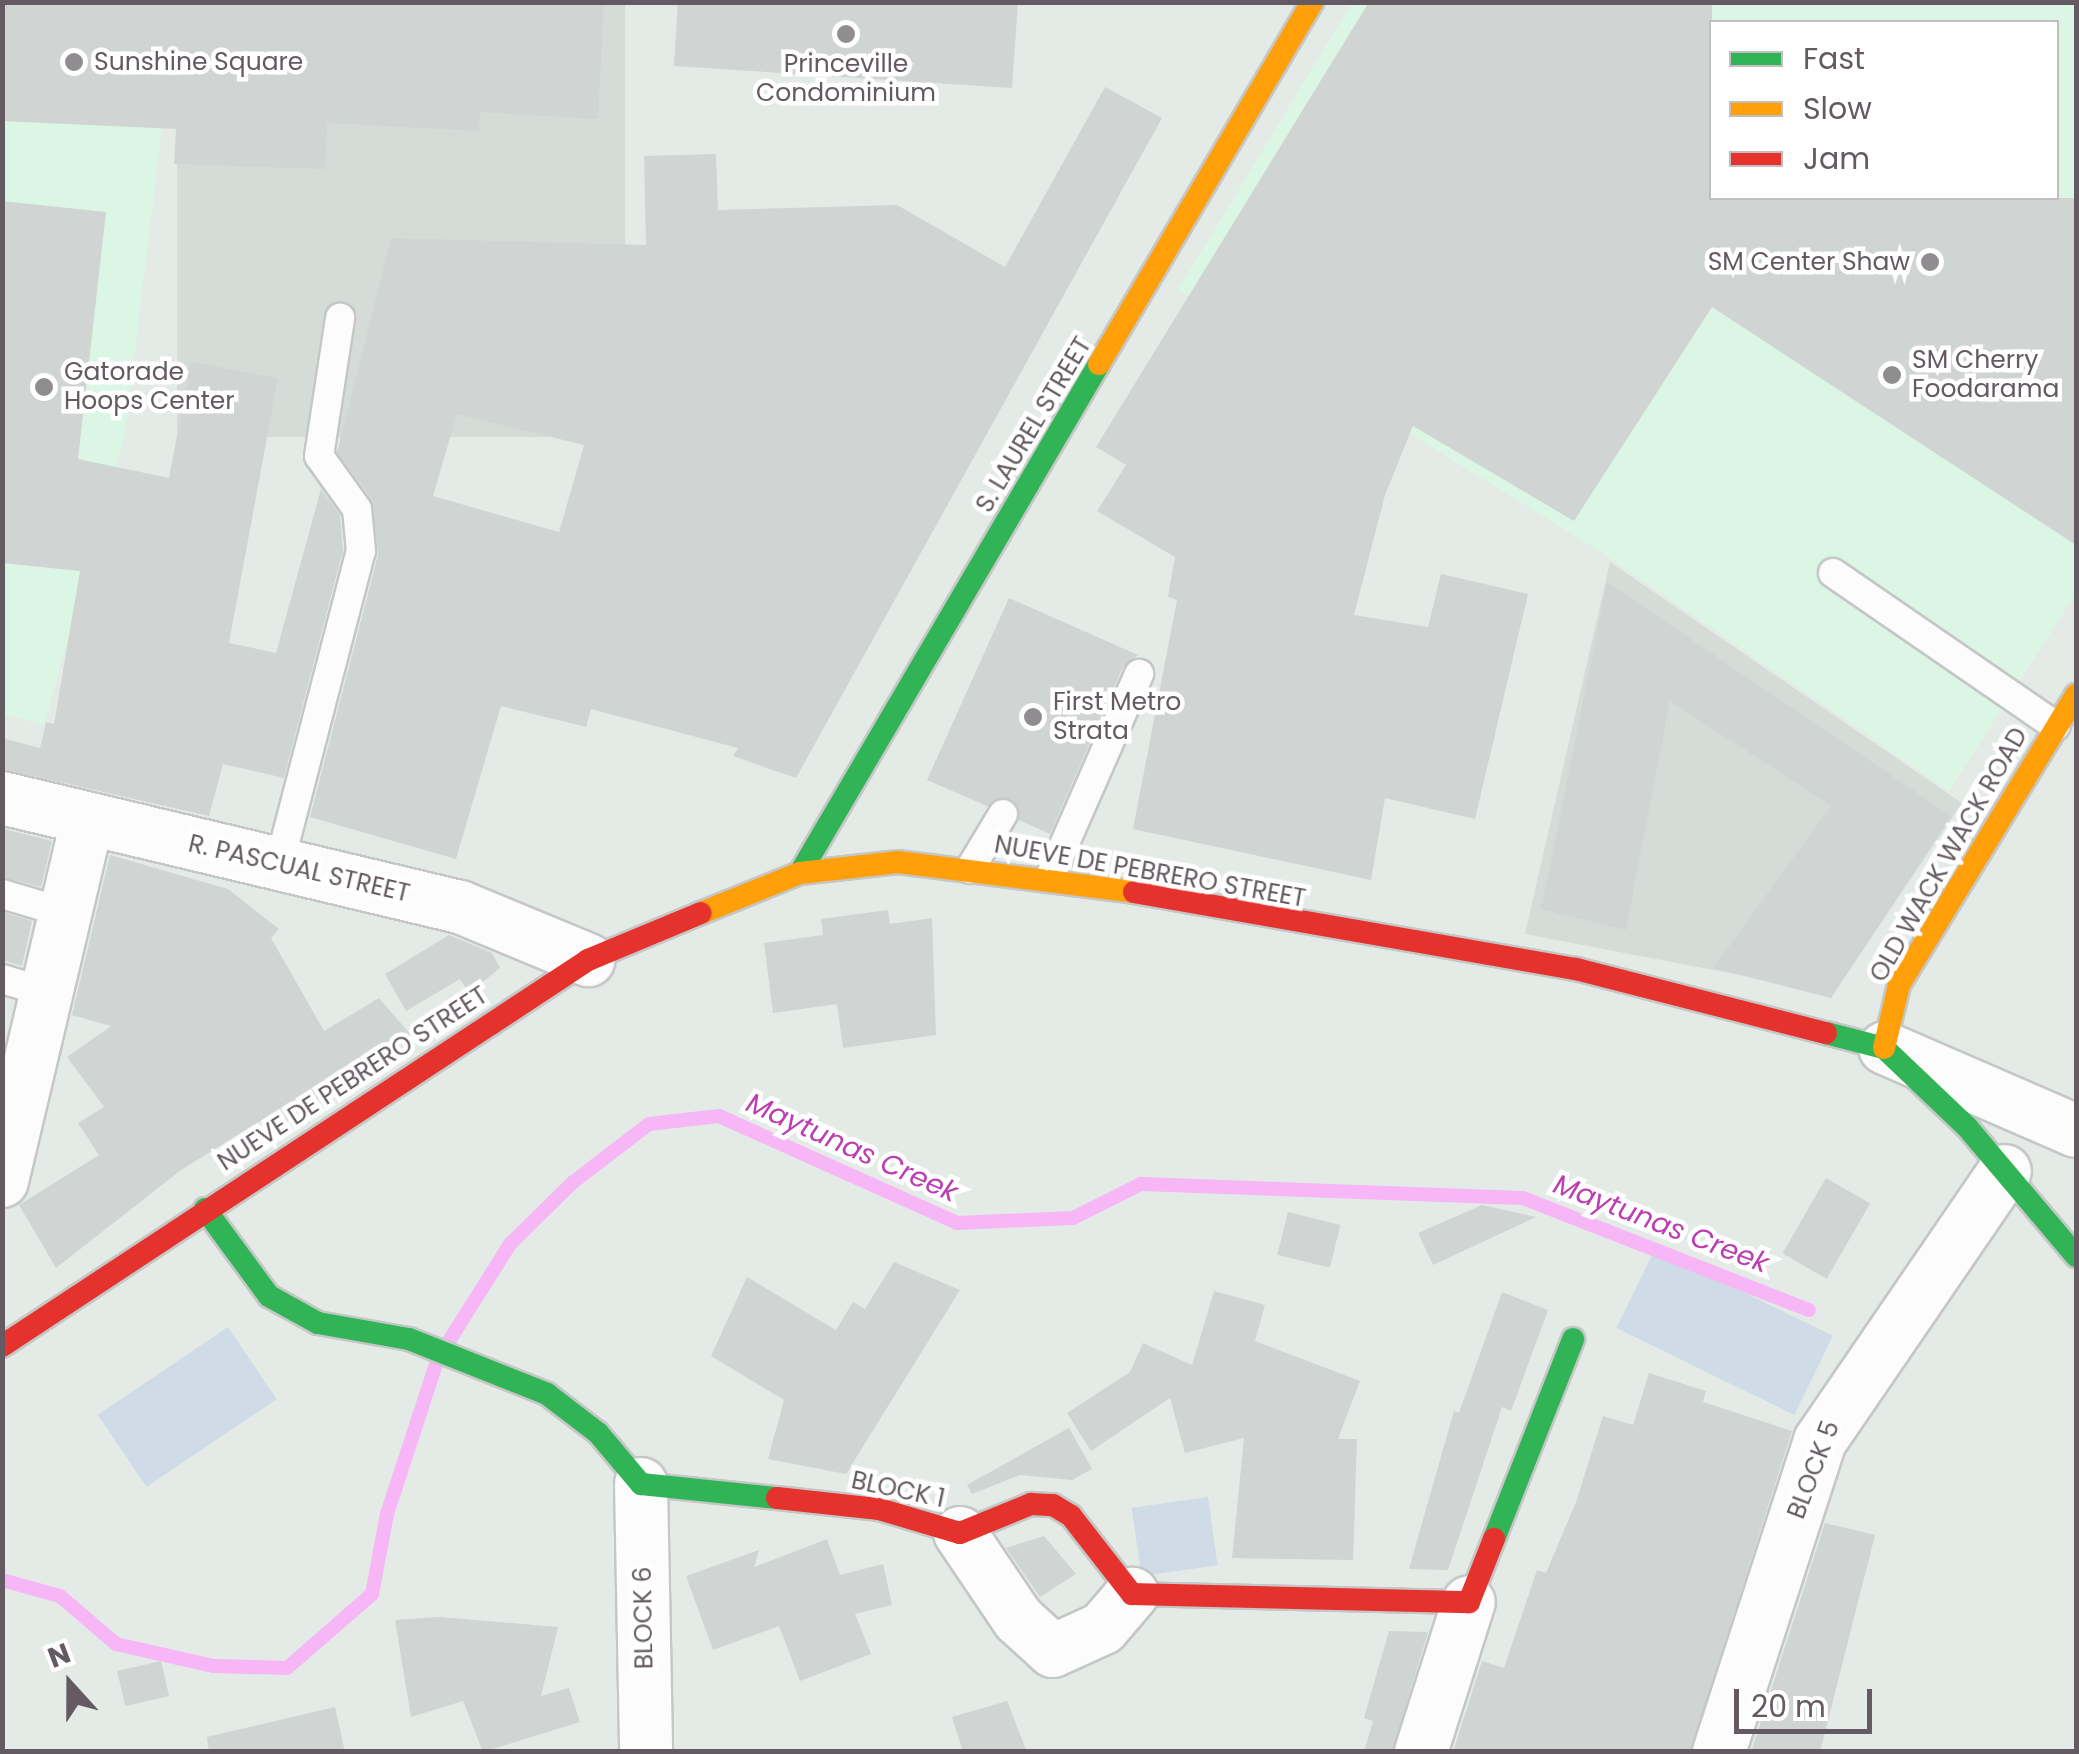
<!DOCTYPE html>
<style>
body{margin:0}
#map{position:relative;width:2079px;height:1754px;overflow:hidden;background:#e4ebe7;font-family:Poppins,sans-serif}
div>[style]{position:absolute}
.commercial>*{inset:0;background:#dcf6e5}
.industrial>*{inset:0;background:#d5dcd8;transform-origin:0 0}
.green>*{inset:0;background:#cfdbe6;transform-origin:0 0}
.stream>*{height:14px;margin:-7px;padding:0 7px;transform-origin:7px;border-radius:7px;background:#f7b6f6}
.building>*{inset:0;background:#d0d4d2;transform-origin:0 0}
.roads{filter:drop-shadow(2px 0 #c5c7c6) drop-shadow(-2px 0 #c5c7c6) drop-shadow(0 2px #c5c7c6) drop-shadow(0 -2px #c5c7c6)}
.lane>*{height:28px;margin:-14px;padding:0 14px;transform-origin:14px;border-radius:14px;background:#fbfcfb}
.street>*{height:52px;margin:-26px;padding:0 26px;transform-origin:26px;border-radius:26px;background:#fbfcfb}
.fast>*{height:22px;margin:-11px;padding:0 11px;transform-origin:11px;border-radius:11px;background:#30b455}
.slow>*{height:22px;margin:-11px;padding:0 11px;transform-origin:11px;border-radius:11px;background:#ff9f0a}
.jam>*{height:22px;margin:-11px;padding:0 11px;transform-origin:11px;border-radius:11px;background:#e5322d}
.dots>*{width:28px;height:28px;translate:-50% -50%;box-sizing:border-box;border:5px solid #fff;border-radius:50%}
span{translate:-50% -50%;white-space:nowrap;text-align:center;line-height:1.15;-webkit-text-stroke:9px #fff;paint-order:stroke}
.poi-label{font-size:25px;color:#635a62}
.left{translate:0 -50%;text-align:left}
.right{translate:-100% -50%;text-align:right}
.street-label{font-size:25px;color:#635a62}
.water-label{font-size:28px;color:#bd3db2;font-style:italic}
.frame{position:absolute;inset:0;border:5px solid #635a62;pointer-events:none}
.legend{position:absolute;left:1709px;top:20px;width:350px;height:180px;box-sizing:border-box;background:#fff;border:2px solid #c1bdc0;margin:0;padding:12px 18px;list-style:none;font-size:30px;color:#635a62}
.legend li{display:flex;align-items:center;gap:20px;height:50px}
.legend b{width:50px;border:2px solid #c1bdc0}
.north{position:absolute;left:20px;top:1634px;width:100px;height:100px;-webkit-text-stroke:8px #fff;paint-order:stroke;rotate:339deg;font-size:28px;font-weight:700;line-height:40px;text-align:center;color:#635a62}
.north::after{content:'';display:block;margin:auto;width:35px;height:45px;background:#635a62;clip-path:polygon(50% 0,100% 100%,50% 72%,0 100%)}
.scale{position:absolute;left:1734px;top:1689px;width:138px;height:45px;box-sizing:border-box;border:5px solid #635a62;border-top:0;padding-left:12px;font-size:30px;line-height:35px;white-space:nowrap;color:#635a62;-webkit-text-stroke:8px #fff;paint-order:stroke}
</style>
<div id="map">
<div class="commercial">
<i style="clip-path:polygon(3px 3px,177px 3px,125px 434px,44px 725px,3px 714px)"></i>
<i style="clip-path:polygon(evenodd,1352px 3px,2076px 3px,2076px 593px,1949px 791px,1601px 552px,1178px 290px,1352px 3px,1712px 22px,2056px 22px,2056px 198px,1712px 198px,1712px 22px)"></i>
</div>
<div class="industrial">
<i style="left:177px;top:3px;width:448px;height:434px"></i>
<i style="clip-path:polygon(1610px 562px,1962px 803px,1834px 993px,1525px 934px)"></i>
</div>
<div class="green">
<i style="left:1655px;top:1249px;width:198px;height:88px;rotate:26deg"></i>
<i style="left:228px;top:1327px;width:87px;height:157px;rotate:56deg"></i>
<i style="left:1208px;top:1497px;width:69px;height:77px;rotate:82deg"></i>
</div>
<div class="stream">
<i style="left:449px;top:1341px;width:115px;rotate:-57.8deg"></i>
<i style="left:510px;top:1244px;width:87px;rotate:-44.5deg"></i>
<i style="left:572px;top:1183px;width:97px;rotate:-37.5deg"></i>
<i style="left:649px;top:1124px;width:70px;rotate:-6.5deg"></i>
<i style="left:719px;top:1116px;width:261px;rotate:24.2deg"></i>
<i style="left:957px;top:1223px;width:116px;rotate:-2.5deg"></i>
<i style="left:1073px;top:1218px;width:76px;rotate:-26.6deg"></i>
<i style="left:1141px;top:1184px;width:382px;rotate:2.1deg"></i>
<i style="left:1523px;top:1198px;width:307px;rotate:21.4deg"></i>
<i style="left:2px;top:1580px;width:60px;rotate:15.4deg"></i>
<i style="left:60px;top:1596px;width:74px;rotate:40.6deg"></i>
<i style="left:116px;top:1644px;width:99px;rotate:12.8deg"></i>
<i style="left:213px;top:1666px;width:74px;rotate:1.5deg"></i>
<i style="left:287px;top:1668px;width:113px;rotate:-41deg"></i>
<i style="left:372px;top:1594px;width:81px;rotate:-79.4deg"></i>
<i style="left:387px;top:1514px;width:158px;rotate:-71.9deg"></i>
</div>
<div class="building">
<i style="clip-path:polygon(2px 2px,604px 2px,598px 119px,480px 112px,479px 131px,327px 123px,325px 169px,174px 164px,176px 129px,2px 121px)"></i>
<i style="clip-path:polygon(678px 2px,1018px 2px,1012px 88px,674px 66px)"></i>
<i style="clip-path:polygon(1369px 2px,1712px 2px,1712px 198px,2076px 198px,2076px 545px,1712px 307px,1574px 521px,1413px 426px,1385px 495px,1354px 615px,1428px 627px,1441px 574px,1528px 594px,1475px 819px,1385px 798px,1371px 880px,1133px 829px,1177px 600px,1168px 597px,1175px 557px,1097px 511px,1126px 465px,1096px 447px)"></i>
<i style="clip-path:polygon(evenodd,1105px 87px,1162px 118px,796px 778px,733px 756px,738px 748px,591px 709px,586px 727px,501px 706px,456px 859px,310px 817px,378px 555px,372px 500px,337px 452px,391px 238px,646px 245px,644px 156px,716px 154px,718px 210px,897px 205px,1005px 267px,1105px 87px,457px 414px,584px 445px,559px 532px,433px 496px,457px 414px)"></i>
<i style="clip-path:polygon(2px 201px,106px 212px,78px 459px,169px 478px,191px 362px,278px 378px,229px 643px,276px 653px,321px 489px,340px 515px,343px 550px,284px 778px,223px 764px,209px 816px,2px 769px,2px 738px,40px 748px,46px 722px,54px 724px,80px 571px,2px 563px)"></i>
<i style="clip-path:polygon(1607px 582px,1951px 816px,1831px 998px,1713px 968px,1831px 806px,1670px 701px,1626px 930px,1541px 909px)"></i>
<i style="clip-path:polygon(1009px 598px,1138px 655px,1123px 667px,1050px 834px,1019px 820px,1011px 799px,987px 806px,927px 780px)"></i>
<i style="clip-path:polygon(4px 829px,52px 841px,41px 887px,2px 877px)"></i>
<i style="clip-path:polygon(110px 855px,228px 889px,279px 929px,271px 938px,324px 1031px,379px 998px,411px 1035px,281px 1125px,273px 1113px,181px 1170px,56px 1268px,19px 1205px,99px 1155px,78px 1123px,104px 1107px,67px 1057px,111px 1026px,72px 1015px)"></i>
<i style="clip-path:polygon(888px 910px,890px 924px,932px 918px,936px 1035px,843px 1048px,837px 1004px,773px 1013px,764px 943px,823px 935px,821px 919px)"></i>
<i style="clip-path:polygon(2px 912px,32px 921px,22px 966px,2px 960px)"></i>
<i style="clip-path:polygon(449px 935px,492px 953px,500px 968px,469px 993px,460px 979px,406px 1011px,385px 974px)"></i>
<i style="left:1826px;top:1178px;width:51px;height:87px;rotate:30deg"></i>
<i style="clip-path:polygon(1482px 1205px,1536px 1217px,1433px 1265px,1418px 1233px)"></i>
<i style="left:1288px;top:1212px;width:54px;height:44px;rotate:14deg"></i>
<i style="clip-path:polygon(894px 1262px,960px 1290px,846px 1474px,768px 1459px,784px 1400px,711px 1356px,747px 1277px,836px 1330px,853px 1302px,865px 1309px)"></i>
<i style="clip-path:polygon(1214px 1291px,1265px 1305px,1255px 1341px,1360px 1381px,1338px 1439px,1357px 1439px,1353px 1560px,1232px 1558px,1244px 1438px,1185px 1453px,1170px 1398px,1091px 1451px,1067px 1413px,1130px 1372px,1143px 1343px,1192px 1365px)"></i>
<i style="clip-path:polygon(1502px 1292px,1548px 1310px,1511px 1411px,1502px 1407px,1448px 1570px,1409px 1569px,1454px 1411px,1459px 1413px)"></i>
<i style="clip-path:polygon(1649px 1373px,1706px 1391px,1703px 1402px,1792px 1431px,1690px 1752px,1453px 1752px,1482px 1661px,1504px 1668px,1537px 1570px,1546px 1573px,1576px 1502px,1603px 1416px,1633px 1425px)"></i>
<i style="clip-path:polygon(1069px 1428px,1092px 1469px,1072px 1480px,1020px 1475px,972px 1494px,967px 1485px)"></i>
<i style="clip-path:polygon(1825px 1523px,1875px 1535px,1820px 1752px,1751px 1752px)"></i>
<i style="clip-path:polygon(1044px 1536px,1076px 1574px,1040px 1597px,1006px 1548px)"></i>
<i style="clip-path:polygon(827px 1539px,840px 1575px,883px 1564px,892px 1605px,855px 1614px,871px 1654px,800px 1681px,779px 1626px,713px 1650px,686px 1576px,759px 1550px,754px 1567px)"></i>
<i style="clip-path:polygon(439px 1617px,558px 1627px,541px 1696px,569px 1688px,580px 1722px,483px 1752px,463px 1701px,411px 1717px,395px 1620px)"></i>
<i style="clip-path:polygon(1389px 1631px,1428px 1632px,1392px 1752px,1364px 1752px,1373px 1721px,1364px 1718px)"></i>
<i style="left:161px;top:1661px;width:36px;height:45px;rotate:77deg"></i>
<i style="clip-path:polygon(1007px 1701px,1027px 1752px,963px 1752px,952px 1717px)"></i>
<i style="clip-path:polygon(335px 1707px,345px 1752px,209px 1752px,207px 1737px)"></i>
</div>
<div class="roads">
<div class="lane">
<i style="left:1833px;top:573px;width:270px;rotate:34.5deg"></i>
<i style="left:279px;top:865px;width:325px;rotate:-75.4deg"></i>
<i style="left:361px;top:551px;width:42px;rotate:-95.4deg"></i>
<i style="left:357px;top:509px;width:65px;rotate:-125.6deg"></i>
<i style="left:319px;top:456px;width:140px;rotate:-81.3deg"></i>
<i style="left:970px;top:869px;width:64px;rotate:-59deg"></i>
<i style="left:1050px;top:877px;width:222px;rotate:-66.3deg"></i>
<i style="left:2px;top:894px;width:67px;rotate:16.5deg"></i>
<i style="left:2px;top:979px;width:46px;rotate:16.5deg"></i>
</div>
<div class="street">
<i style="left:2px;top:798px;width:471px;rotate:13.4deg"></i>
<i style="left:460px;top:907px;width:139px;rotate:22.5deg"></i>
<i style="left:1885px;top:1048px;width:208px;rotate:23.5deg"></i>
<i style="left:2px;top:1181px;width:370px;rotate:-76.7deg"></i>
<i style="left:641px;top:1484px;width:268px;rotate:88.9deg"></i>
<i style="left:960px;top:1533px;width:104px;rotate:56deg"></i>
<i style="left:1018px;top:1619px;width:47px;rotate:42.4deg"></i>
<i style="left:1053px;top:1651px;width:55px;rotate:-24.7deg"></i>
<i style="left:1103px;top:1628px;width:45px;rotate:-49.5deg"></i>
<i style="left:1421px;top:1752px;width:157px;rotate:-72.3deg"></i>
<i style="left:1719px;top:1752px;width:327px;rotate:-72deg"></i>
<i style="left:1820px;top:1441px;width:327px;rotate:-55.6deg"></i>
</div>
<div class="fast">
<i style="left:800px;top:873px;width:590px;rotate:-59.57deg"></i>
<i style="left:1826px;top:1033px;width:60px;rotate:14.5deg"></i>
<i style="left:1884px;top:1048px;width:115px;rotate:43.6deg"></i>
<i style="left:1967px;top:1127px;width:169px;rotate:49.8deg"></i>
<i style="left:205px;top:1209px;width:108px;rotate:53.7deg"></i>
<i style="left:269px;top:1296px;width:56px;rotate:28.9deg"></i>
<i style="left:318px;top:1323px;width:92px;rotate:10deg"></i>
<i style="left:409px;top:1339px;width:149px;rotate:21.7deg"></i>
<i style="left:547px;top:1394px;width:64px;rotate:37.4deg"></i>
<i style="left:598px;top:1433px;width:67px;rotate:49.9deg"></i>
<i style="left:641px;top:1484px;width:137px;rotate:5.9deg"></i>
<i style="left:1494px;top:1539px;width:215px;rotate:-68.4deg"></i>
</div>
<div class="slow">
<i style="left:1099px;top:364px;width:420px;rotate:-59.5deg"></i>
<i style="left:701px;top:913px;width:107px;rotate:-22deg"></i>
<i style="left:800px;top:873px;width:99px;rotate:-6.4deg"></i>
<i style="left:898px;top:862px;width:238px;rotate:7.2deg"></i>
<i style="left:1884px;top:1048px;width:65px;rotate:-76.6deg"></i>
<i style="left:1899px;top:985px;width:340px;rotate:-58.6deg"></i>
</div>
<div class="jam">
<i style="left:1134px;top:892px;width:449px;rotate:9.9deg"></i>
<i style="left:1576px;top:969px;width:258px;rotate:14.4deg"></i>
<i style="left:2px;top:1346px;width:702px;rotate:-33.37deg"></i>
<i style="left:588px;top:960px;width:122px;rotate:-22.6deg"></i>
<i style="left:777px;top:1498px;width:103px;rotate:6.2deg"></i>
<i style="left:879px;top:1509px;width:84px;rotate:16.5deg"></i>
<i style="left:960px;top:1533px;width:77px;rotate:-22.2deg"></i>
<i style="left:1031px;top:1504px;width:22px;rotate:3deg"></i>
<i style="left:1053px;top:1505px;width:21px;rotate:31deg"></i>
<i style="left:1071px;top:1516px;width:99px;rotate:52deg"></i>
<i style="left:1132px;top:1594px;width:337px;rotate:1.4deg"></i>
<i style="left:1469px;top:1602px;width:68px;rotate:-68.4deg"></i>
</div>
</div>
<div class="dots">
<i style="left:846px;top:34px;background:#908d91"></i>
<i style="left:74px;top:62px;background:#908d91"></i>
<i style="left:1930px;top:262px;background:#908d91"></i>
<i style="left:1892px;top:375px;background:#908d91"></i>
<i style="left:44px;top:387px;background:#908d91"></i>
<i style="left:1033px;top:717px;background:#908d91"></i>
</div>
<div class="poi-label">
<span class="left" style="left:94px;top:62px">Sunshine Square</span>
<span style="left:846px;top:79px">Princeville<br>Condominium</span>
<span class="right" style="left:1910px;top:262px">SM Center Shaw</span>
<span class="left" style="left:1912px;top:375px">SM Cherry<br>Foodarama</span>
<span class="left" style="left:64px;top:387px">Gatorade<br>Hoops Center</span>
<span class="left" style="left:1053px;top:717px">First Metro<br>Strata</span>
</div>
<div class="street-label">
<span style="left:1034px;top:425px;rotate:-59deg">S. LAUREL STREET</span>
<span style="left:1949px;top:855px;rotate:-60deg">OLD WACK WACK ROAD</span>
<span style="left:299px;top:869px;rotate:13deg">R. PASCUAL STREET</span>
<span style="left:1150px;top:872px;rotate:10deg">NUEVE DE PEBRERO STREET</span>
<span style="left:353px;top:1079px;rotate:-33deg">NUEVE DE PEBRERO STREET</span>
<span style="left:1814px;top:1470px;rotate:-69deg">BLOCK 5</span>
<span style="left:898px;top:1490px;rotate:12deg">BLOCK 1</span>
<span style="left:644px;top:1618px;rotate:-91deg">BLOCK 6</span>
</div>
<div class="water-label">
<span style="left:852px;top:1148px;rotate:24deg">Maytunas Creek</span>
<span style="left:1661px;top:1224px;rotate:21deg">Maytunas Creek</span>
</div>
<div class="frame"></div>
<ul class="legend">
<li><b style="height:12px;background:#30b455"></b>Fast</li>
<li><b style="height:12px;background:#ff9f0a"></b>Slow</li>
<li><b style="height:12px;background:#e5322d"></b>Jam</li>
</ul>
<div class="north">N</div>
<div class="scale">20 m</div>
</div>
